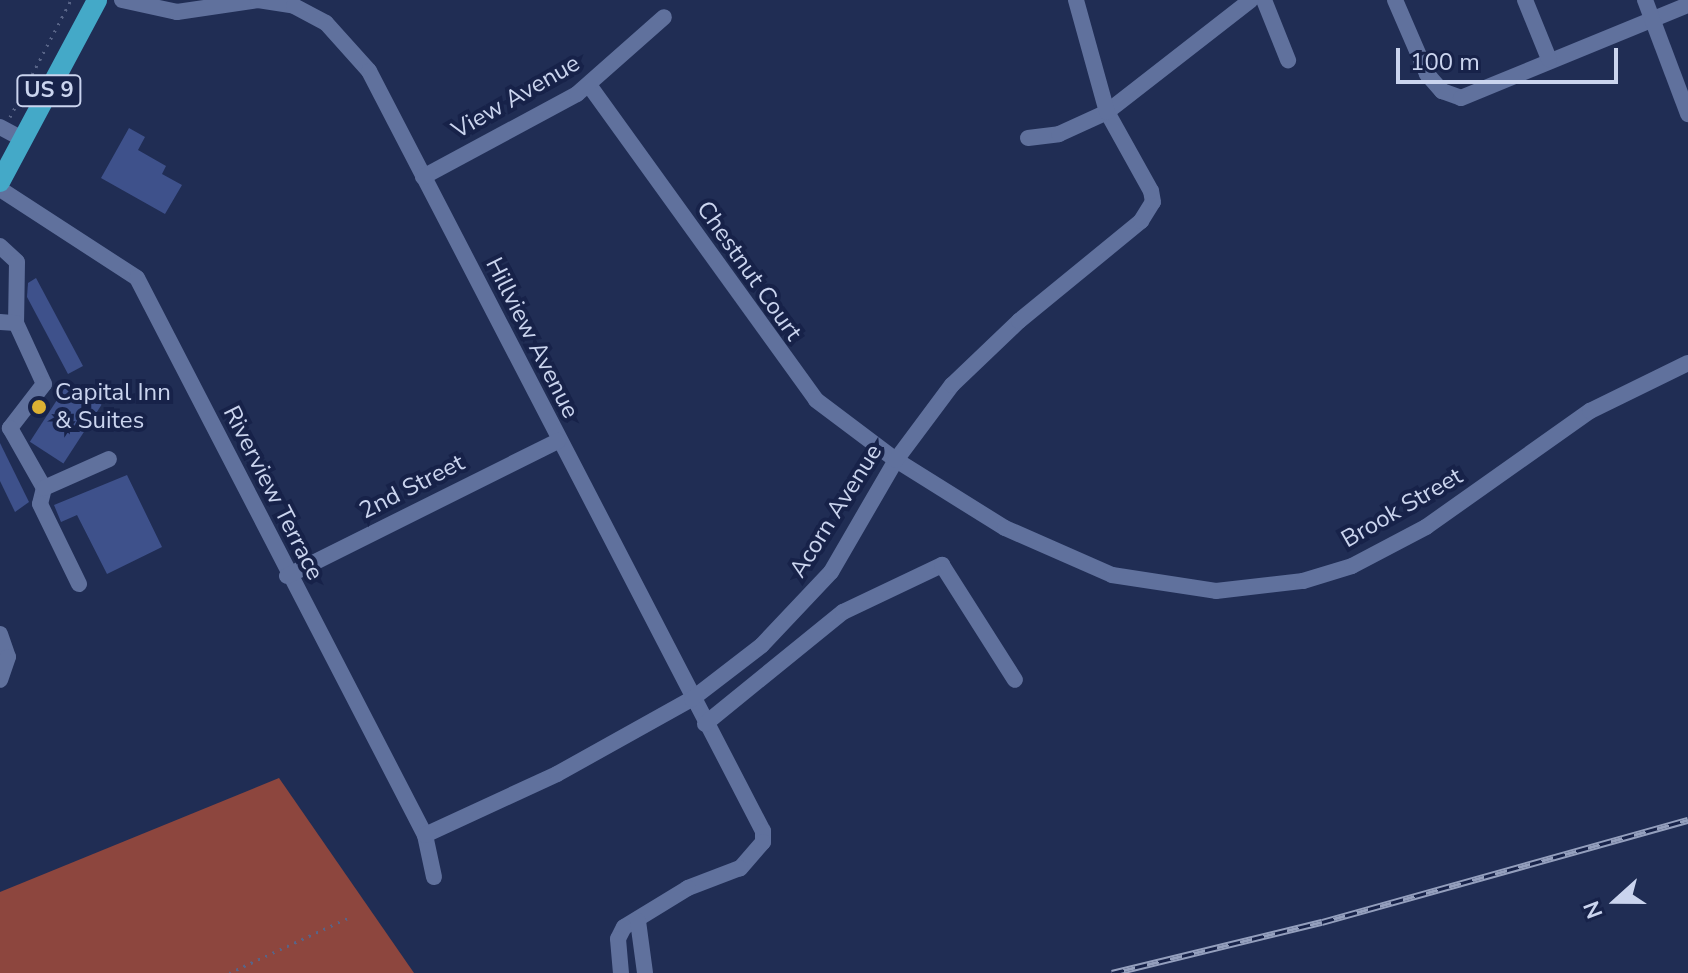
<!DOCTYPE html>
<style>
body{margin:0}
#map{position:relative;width:1688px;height:973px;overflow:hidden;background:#202d54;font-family:"Nunito Sans",sans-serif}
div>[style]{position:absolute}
.forest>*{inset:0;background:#8d463e}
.building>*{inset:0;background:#3e518b;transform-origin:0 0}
.path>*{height:3px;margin-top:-1.5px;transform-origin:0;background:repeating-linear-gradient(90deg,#586487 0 2px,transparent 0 8px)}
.minor>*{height:16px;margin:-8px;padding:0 8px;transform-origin:8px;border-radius:8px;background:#60719d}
.major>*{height:20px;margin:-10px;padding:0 10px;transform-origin:10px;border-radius:10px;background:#44a9c8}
.rail>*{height:7px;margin-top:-3.5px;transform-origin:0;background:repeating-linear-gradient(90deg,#172249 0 12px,#949fbd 0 24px);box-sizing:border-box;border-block:2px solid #949fbd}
.dots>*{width:22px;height:22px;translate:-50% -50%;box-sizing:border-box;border:4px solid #172249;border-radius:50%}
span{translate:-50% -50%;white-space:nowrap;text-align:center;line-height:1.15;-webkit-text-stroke:8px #172249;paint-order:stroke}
.shield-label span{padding:2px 6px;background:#172249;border:2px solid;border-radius:6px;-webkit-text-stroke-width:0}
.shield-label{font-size:22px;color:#cad4ee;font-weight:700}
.street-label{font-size:24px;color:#cad4ee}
.poi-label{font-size:24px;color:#cad4ee}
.left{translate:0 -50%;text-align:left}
.north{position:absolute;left:1576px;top:861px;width:80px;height:80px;-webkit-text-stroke:6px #172249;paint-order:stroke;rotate:249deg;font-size:22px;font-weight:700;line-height:32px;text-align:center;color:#cad4ee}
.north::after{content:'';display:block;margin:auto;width:28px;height:36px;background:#cad4ee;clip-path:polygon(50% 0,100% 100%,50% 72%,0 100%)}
.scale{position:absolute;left:1396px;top:48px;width:222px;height:36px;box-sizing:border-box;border:4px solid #cad4ee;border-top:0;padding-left:10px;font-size:24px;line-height:28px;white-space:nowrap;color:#cad4ee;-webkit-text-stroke:6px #172249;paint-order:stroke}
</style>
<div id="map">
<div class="forest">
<i style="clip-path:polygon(279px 778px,414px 973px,0 973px,0 892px)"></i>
</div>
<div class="building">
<i style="clip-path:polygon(129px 128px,145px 137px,138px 150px,166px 166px,162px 174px,182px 185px,165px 214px,101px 178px)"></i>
<i style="clip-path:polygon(36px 278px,83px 366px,68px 374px,27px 297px,28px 283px)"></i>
<i style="left:68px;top:383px;width:40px;height:70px;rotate:33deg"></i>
<i style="clip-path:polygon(0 443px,29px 502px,15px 512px,0 481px)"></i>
<i style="clip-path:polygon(127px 475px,162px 547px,107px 574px,77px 515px,61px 522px,54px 505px)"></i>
</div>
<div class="path">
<i style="left:10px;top:117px;width:132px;rotate:-62.5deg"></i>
<i style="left:229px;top:973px;width:133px;rotate:-24.8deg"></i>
</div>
<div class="minor">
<i style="left:122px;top:0;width:56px;rotate:12.3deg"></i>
<i style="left:177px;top:12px;width:82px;rotate:-8.4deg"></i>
<i style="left:258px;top:0;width:36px;rotate:9deg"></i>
<i style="left:294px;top:6px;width:36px;rotate:28deg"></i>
<i style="left:326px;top:23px;width:64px;rotate:48.1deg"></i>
<i style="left:369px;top:71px;width:856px;rotate:62.6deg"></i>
<i style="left:763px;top:831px;width:11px;rotate:90deg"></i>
<i style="left:763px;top:842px;width:35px;rotate:131deg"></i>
<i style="left:740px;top:868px;width:56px;rotate:159deg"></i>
<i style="left:688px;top:888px;width:75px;rotate:148.6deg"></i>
<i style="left:624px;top:927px;width:13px;rotate:117deg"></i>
<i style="left:618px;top:939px;width:34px;rotate:85deg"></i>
<i style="left:1264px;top:0;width:65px;rotate:68.2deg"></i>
<i style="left:1395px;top:0;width:81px;rotate:66.6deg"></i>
<i style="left:1427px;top:74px;width:23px;rotate:49deg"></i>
<i style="left:1442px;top:91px;width:20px;rotate:20deg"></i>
<i style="left:1461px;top:98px;width:245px;rotate:-22.3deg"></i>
<i style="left:1525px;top:0;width:64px;rotate:67.9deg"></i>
<i style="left:1645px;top:0;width:122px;rotate:69.3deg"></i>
<i style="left:589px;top:85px;width:388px;rotate:54.2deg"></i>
<i style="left:816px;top:400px;width:100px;rotate:36.9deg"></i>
<i style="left:896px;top:460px;width:128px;rotate:32deg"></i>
<i style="left:1005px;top:528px;width:117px;rotate:23.7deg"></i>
<i style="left:1112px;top:575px;width:105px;rotate:8.7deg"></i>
<i style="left:1216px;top:591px;width:88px;rotate:-6.6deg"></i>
<i style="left:1303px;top:581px;width:51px;rotate:-17deg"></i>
<i style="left:1352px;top:566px;width:84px;rotate:-27.8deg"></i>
<i style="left:1426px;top:527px;width:201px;rotate:-35.3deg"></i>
<i style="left:1590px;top:411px;width:109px;rotate:-26.1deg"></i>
<i style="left:0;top:127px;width:26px;rotate:28deg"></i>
<i style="left:1028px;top:138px;width:31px;rotate:-7deg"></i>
<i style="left:1059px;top:134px;width:53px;rotate:-24.6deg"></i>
<i style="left:1107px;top:112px;width:182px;rotate:-37.9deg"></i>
<i style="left:423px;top:177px;width:175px;rotate:-28.3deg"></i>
<i style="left:577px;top:94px;width:116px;rotate:-41.5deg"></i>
<i style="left:0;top:189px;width:163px;rotate:33deg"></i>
<i style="left:137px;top:278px;width:627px;rotate:62.66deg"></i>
<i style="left:425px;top:835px;width:43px;rotate:77.9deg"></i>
<i style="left:0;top:246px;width:23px;rotate:43deg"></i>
<i style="left:17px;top:262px;width:61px;rotate:90.9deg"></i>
<i style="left:16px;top:323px;width:67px;rotate:65.3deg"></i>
<i style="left:44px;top:384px;width:56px;rotate:127.7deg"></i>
<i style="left:10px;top:428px;width:69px;rotate:60.5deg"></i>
<i style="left:44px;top:488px;width:16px;rotate:104deg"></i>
<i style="left:40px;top:504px;width:89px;rotate:64deg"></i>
<i style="left:0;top:322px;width:16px;rotate:4deg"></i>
<i style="left:44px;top:488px;width:71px;rotate:-24deg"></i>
<i style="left:287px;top:576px;width:303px;rotate:-26.5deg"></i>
<i style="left:0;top:634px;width:24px;rotate:71deg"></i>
<i style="left:8px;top:657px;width:24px;rotate:109deg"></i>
<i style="left:705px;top:724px;width:178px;rotate:-39.1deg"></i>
<i style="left:843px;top:612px;width:110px;rotate:-25.4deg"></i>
<i style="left:942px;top:565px;width:136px;rotate:57.6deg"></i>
<i style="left:425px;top:835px;width:145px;rotate:-24.8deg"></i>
<i style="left:557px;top:774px;width:154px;rotate:-29.1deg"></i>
<i style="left:692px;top:699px;width:88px;rotate:-37.6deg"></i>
<i style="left:762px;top:645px;width:100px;rotate:-46.6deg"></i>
<i style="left:831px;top:572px;width:129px;rotate:-59.9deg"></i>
<i style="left:896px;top:460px;width:94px;rotate:-53.3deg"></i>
<i style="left:952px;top:385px;width:93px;rotate:-43.7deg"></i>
<i style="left:1019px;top:321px;width:158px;rotate:-39.3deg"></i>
<i style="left:1141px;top:221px;width:22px;rotate:-58deg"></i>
<i style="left:1153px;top:202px;width:11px;rotate:-100deg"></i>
<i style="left:1151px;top:191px;width:90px;rotate:-119.1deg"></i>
<i style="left:1107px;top:112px;width:116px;rotate:-105.5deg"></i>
<i style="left:638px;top:921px;width:52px;rotate:82.3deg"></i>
</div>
<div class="major">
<i style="left:0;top:182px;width:206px;rotate:-61.9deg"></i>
</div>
<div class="rail">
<i style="left:1112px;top:973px;width:216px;rotate:-13.7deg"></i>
<i style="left:1322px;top:922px;width:380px;rotate:-15.6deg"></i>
</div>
<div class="dots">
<i style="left:39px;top:407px;background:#ddb133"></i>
</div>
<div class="shield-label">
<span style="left:49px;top:91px">US 9</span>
</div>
<div class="street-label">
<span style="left:516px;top:97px;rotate:-30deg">View Avenue</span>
<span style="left:749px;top:271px;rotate:55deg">Chestnut Court</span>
<span style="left:532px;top:338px;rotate:63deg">Hillview Avenue</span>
<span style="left:412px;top:487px;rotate:-27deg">2nd Street</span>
<span style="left:273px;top:493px;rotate:63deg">Riverview Terrace</span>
<span style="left:1402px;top:508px;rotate:-30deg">Brook Street</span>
<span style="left:836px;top:511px;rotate:-58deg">Acorn Avenue</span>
</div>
<div class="poi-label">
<span class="left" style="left:55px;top:407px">Capital Inn<br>&amp; Suites</span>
</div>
<div class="north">N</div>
<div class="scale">100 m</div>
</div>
